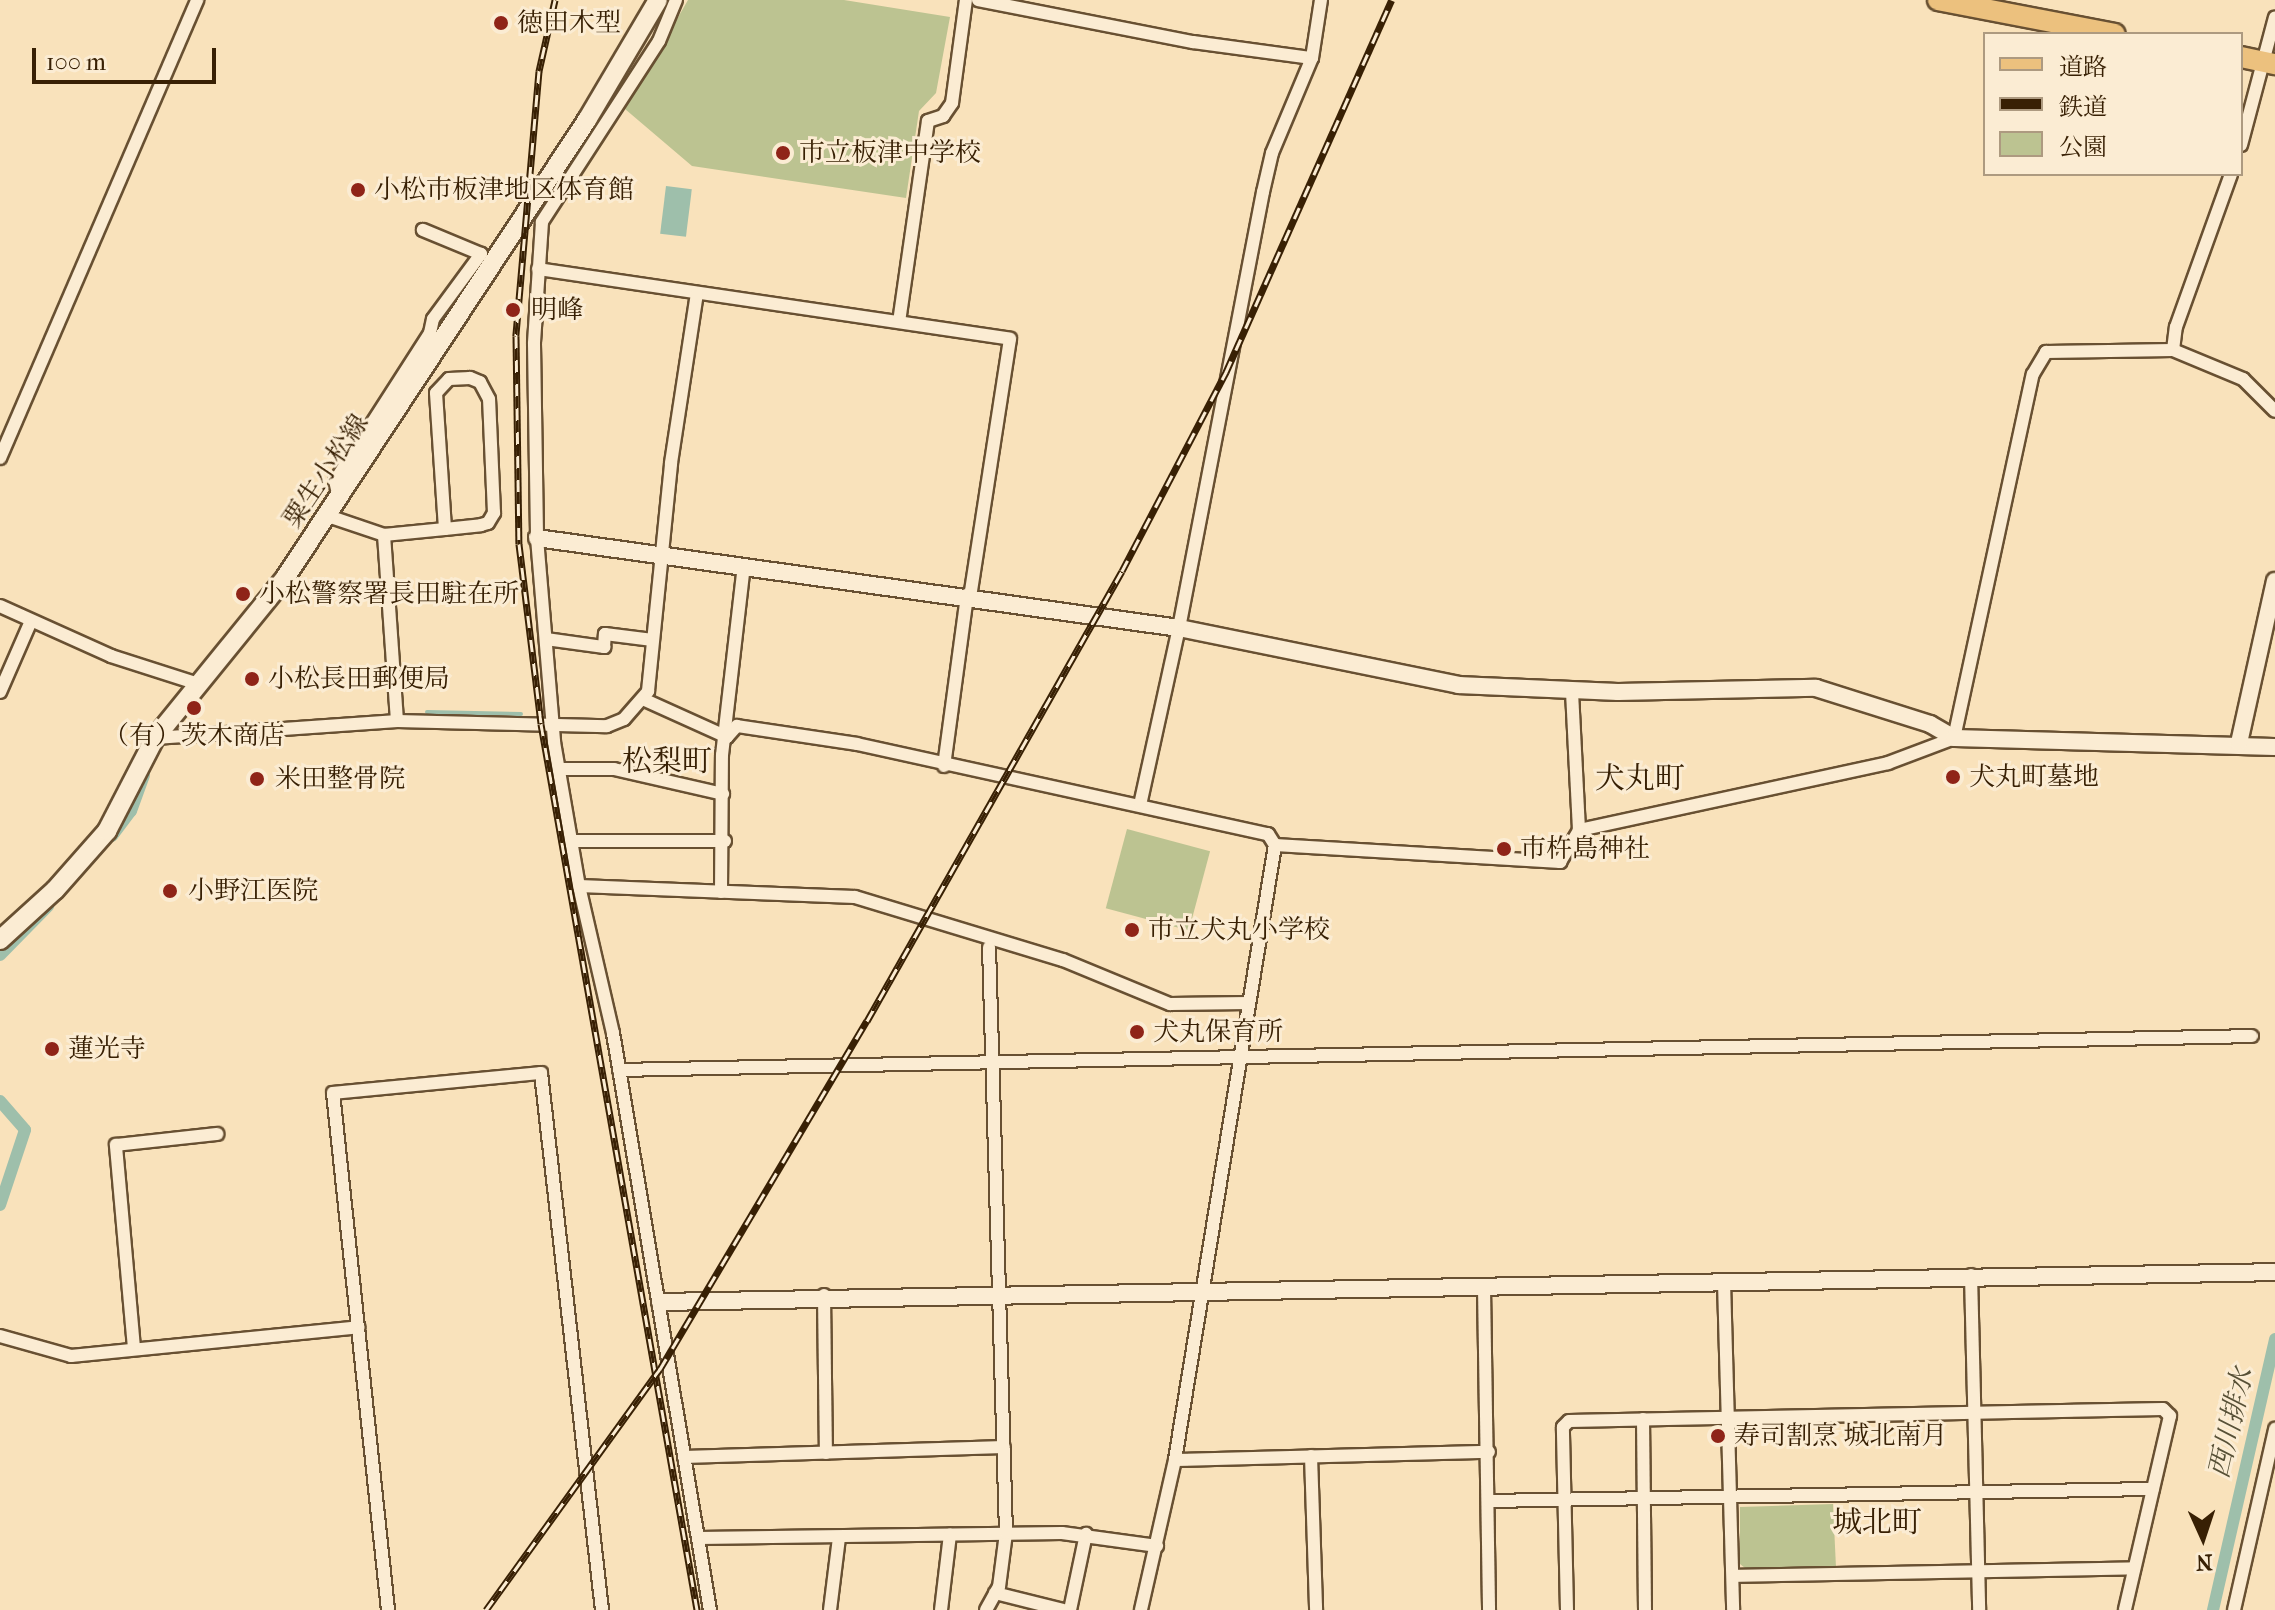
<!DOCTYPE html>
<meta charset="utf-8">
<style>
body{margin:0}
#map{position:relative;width:2275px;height:1610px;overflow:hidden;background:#f9e2bb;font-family:"IM FELL French Canon","Noto Serif JP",serif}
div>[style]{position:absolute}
.green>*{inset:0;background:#bcc391;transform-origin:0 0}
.water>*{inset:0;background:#9ebfab;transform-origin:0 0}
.stream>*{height:4px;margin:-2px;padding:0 2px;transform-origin:2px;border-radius:2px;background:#9ebfab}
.canal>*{height:12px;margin:-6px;padding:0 6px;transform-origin:6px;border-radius:6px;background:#9ebfab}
.roads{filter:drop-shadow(2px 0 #685032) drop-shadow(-2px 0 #685032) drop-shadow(0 2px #685032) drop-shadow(0 -2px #685032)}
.minor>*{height:12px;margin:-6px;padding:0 6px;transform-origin:6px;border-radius:6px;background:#fbecd3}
.tertiary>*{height:16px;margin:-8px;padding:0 8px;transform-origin:8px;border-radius:8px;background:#fbecd3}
.secondary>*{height:18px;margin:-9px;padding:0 9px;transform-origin:9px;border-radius:9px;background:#fbecd3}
.primary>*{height:20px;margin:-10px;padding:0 10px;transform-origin:10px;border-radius:10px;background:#ecc17e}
.rail>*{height:7px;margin-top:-3.5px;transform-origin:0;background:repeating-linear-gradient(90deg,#fbecd3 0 12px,#382004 0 24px);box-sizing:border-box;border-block:2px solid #382004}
.dots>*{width:22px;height:22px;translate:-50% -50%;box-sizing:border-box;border:4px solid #fbecd3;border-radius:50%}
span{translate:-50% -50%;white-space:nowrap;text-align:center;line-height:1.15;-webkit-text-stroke:6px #fbecd3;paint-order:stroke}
.poi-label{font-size:26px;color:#382004}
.left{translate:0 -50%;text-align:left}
.street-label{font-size:26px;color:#382004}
.water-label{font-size:28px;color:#575036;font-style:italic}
.quarter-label{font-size:30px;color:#382004}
.legend{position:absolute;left:1983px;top:32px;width:260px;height:144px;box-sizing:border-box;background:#fbecd3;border:2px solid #ad9a80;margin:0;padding:10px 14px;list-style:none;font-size:24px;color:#382004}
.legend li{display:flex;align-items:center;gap:16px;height:40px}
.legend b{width:40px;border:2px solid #ad9a80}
.north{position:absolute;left:2163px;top:1498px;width:80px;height:80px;-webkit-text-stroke:6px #fbecd3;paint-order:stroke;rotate:177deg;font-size:22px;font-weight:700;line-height:32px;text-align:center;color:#382004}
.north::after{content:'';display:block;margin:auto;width:28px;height:36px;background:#382004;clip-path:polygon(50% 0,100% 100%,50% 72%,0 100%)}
.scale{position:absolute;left:32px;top:48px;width:184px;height:36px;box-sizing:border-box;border:4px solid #382004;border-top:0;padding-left:10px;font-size:24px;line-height:28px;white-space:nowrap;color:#382004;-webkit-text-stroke:6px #fbecd3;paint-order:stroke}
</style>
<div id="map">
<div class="green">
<i style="clip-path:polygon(688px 0,844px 0,950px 17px,936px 93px,919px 111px,906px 198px,692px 166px,625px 109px)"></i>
<i style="left:1127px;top:829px;width:86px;height:82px;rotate:15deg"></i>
<i style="clip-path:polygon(1833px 1504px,1836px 1568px,1745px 1568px,1740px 1564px,1740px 1507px)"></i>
</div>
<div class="water">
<i style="left:666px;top:186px;width:26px;height:48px;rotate:7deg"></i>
</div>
<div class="stream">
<i style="left:427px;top:712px;width:94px;rotate:1.2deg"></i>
</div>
<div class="canal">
<i style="left:112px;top:836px;width:31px;rotate:-53deg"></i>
<i style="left:131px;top:811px;width:38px;rotate:-70deg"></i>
<i style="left:0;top:955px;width:69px;rotate:-45.6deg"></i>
<i style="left:0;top:1101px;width:38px;rotate:49deg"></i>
<i style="left:25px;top:1130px;width:79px;rotate:108.4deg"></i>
<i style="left:2213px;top:1610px;width:278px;rotate:-77.1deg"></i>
</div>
<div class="roads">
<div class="minor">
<i style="left:676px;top:0;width:44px;rotate:112.5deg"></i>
<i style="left:659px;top:41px;width:216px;rotate:122.9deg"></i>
<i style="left:542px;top:222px;width:122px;rotate:93.8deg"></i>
<i style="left:534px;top:344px;width:194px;rotate:89.1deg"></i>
<i style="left:537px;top:538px;width:205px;rotate:85.2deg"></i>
<i style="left:554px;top:742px;width:146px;rotate:80.2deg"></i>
<i style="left:579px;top:886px;width:151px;rotate:77deg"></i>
<i style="left:613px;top:1033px;width:585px;rotate:80.46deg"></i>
<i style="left:978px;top:0;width:219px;rotate:11.1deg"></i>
<i style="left:1193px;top:42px;width:120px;rotate:7.7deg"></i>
<i style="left:2241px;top:145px;width:132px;rotate:-75.1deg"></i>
<i style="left:538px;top:269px;width:477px;rotate:8.4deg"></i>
<i style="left:1010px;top:339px;width:260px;rotate:98.8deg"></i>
<i style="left:899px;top:322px;width:203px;rotate:-81.8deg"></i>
<i style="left:928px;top:121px;width:16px;rotate:-18deg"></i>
<i style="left:943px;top:116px;width:16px;rotate:-55deg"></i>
<i style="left:952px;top:103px;width:104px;rotate:-82.3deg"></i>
<i style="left:2173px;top:350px;width:23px;rotate:-83deg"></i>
<i style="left:2176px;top:327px;width:163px;rotate:-70.2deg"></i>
<i style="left:0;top:458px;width:499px;rotate:-66.7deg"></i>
<i style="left:339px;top:498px;width:17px;rotate:-103deg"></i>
<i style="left:335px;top:481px;width:176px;rotate:-57.3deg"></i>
<i style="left:430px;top:333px;width:14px;rotate:-78deg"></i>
<i style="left:433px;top:319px;width:81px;rotate:-53.6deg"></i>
<i style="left:481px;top:254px;width:63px;rotate:-157.5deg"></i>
<i style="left:328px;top:516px;width:59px;rotate:18.7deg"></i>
<i style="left:384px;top:535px;width:61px;rotate:-5.6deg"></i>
<i style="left:445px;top:529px;width:36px;rotate:-6deg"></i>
<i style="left:481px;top:525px;width:7px;rotate:-16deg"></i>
<i style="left:488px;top:523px;width:12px;rotate:-59deg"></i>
<i style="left:494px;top:513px;width:114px;rotate:-92.5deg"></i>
<i style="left:489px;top:399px;width:19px;rotate:-118deg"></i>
<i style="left:480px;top:382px;width:11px;rotate:-158deg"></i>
<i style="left:470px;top:378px;width:21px;rotate:177deg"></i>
<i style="left:449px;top:379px;width:19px;rotate:133deg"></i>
<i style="left:436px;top:393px;width:136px;rotate:86.2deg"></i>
<i style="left:384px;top:535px;width:186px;rotate:86deg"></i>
<i style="left:0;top:606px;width:122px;rotate:24.2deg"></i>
<i style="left:111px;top:656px;width:91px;rotate:17.8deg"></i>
<i style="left:546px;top:639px;width:59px;rotate:7.9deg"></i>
<i style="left:604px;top:647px;width:13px;rotate:-86deg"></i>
<i style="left:605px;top:634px;width:48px;rotate:7.1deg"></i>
<i style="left:0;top:692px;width:77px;rotate:-66.4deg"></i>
<i style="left:645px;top:700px;width:90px;rotate:24.3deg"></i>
<i style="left:727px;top:737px;width:15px;rotate:-48deg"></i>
<i style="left:737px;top:726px;width:121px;rotate:8.5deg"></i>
<i style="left:857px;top:744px;width:421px;rotate:12.4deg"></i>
<i style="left:1268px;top:834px;width:13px;rotate:58deg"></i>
<i style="left:1275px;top:845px;width:623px;rotate:99.24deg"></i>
<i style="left:1175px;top:1460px;width:154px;rotate:102.8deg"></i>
<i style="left:155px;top:738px;width:243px;rotate:-4deg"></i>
<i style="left:397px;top:721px;width:210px;rotate:1.4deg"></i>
<i style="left:607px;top:726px;width:18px;rotate:-22deg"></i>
<i style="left:624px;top:719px;width:37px;rotate:-49deg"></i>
<i style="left:648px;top:691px;width:229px;rotate:-84.2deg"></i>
<i style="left:671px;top:463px;width:172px;rotate:-81.3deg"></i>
<i style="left:944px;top:766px;width:173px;rotate:-82.3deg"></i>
<i style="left:559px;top:769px;width:55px"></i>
<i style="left:614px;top:769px;width:112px;rotate:12.9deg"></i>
<i style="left:1140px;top:805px;width:181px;rotate:-77.6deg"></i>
<i style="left:1179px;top:628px;width:444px;rotate:-79.1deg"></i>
<i style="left:1263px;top:192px;width:40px;rotate:-77deg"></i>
<i style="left:1272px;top:153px;width:103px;rotate:-67.2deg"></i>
<i style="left:1312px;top:58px;width:59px;rotate:-81.2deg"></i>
<i style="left:1579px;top:830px;width:316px;rotate:-12.2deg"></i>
<i style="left:1888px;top:763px;width:71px;rotate:-20.7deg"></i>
<i style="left:1954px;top:738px;width:372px;rotate:-77.8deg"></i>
<i style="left:2033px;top:374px;width:26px;rotate:-59deg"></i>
<i style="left:2046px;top:352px;width:127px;rotate:-0.9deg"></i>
<i style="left:2173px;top:350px;width:76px;rotate:22.5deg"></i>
<i style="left:2243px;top:379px;width:45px;rotate:45deg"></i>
<i style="left:571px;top:841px;width:154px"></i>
<i style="left:1275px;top:845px;width:286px;rotate:3.4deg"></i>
<i style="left:1560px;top:862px;width:37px;rotate:-59deg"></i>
<i style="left:1579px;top:830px;width:140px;rotate:-92.9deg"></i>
<i style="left:579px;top:886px;width:276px;rotate:2.3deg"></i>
<i style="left:855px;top:897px;width:217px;rotate:16.9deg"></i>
<i style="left:1063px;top:960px;width:116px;rotate:22.4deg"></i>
<i style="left:1170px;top:1004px;width:78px;rotate:-0.7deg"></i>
<i style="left:721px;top:892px;width:137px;rotate:-89.6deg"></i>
<i style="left:722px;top:755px;width:191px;rotate:-83.4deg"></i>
<i style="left:619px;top:1070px;width:1633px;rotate:-1.19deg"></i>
<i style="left:1971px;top:1275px;width:335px;rotate:88.6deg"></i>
<i style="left:1724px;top:1282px;width:328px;rotate:88.4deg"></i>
<i style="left:1484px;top:1288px;width:322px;rotate:89.1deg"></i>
<i style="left:824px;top:1295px;width:158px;rotate:89.3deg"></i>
<i style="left:0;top:1336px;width:74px;rotate:15.7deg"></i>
<i style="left:71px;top:1356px;width:289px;rotate:-5.7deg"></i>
<i style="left:134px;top:1348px;width:204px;rotate:-95.1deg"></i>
<i style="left:116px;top:1145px;width:102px;rotate:-6.2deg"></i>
<i style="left:1643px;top:1419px;width:191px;rotate:89.4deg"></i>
<i style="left:1311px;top:1456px;width:154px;rotate:88.1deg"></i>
<i style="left:684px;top:1457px;width:320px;rotate:-1.8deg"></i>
<i style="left:1175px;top:1460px;width:314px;rotate:-1.5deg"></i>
<i style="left:1489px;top:1501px;width:664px;rotate:-1.04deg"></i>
<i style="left:699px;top:1538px;width:363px;rotate:-0.8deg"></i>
<i style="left:1062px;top:1533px;width:96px;rotate:7.8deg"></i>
<i style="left:1734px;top:1576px;width:400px;rotate:-1.1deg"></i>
<i style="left:995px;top:1593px;width:70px;rotate:14deg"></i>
<i style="left:388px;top:1610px;width:520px;rotate:-96.07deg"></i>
<i style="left:333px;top:1093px;width:209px;rotate:-5.5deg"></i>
<i style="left:541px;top:1073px;width:540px;rotate:83.52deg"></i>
<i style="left:830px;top:1610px;width:73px;rotate:-82.9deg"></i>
<i style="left:941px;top:1610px;width:76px;rotate:-83.2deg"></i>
<i style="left:986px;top:1610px;width:26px;rotate:-61deg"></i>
<i style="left:999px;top:1587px;width:54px;rotate:-82.6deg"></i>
<i style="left:1006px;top:1533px;width:586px;rotate:-91.66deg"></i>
<i style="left:1070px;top:1610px;width:78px;rotate:-78.1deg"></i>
<i style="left:1567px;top:1610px;width:183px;rotate:-91.3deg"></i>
<i style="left:1563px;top:1427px;width:8px;rotate:-45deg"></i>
<i style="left:1569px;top:1421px;width:594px;rotate:-1.16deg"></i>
<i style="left:2163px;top:1409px;width:10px;rotate:45deg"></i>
<i style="left:2170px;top:1416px;width:199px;rotate:103.1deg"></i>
<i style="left:2234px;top:1610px;width:186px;rotate:-77.2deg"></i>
</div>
<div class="tertiary">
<i style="left:537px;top:538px;width:648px;rotate:7.98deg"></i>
<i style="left:1179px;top:628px;width:285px;rotate:11.5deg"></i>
<i style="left:1458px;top:685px;width:160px;rotate:2.5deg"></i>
<i style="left:1618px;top:692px;width:198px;rotate:-1.2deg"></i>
<i style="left:1816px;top:688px;width:120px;rotate:17.5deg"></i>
<i style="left:1930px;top:724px;width:28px;rotate:30deg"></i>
<i style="left:1954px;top:738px;width:321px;rotate:1.6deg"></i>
<i style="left:2239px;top:743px;width:166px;rotate:-77.5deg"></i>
<i style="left:660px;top:1302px;width:1615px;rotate:-1.06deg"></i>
</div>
<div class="secondary">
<i style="left:0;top:940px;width:74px;rotate:-42.3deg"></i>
<i style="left:55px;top:890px;width:79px;rotate:-48.6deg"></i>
<i style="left:107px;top:831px;width:105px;rotate:-62.7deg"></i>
<i style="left:155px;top:738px;width:206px;rotate:-50.9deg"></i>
<i style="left:285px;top:578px;width:549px;rotate:-56.6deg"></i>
<i style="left:587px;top:120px;width:139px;rotate:-59.4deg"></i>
</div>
<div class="primary">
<i style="left:1938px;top:0;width:180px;rotate:10.9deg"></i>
<i style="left:2241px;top:57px;width:35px;rotate:12deg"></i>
</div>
</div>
<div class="rail">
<i style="left:555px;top:0;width:73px;rotate:102.7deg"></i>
<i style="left:539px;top:71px;width:266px;rotate:95deg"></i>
<i style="left:516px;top:336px;width:208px;rotate:89.2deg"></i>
<i style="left:519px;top:544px;width:181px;rotate:83deg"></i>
<i style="left:541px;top:724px;width:900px;rotate:80.01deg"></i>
<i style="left:486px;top:1610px;width:297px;rotate:-54.2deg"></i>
<i style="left:660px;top:1369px;width:405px;rotate:-59.3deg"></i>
<i style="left:867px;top:1021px;width:517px;rotate:-60.46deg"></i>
<i style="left:1122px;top:571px;width:225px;rotate:-62.4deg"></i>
<i style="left:1226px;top:372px;width:407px;rotate:-66deg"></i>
</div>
<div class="dots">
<i style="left:501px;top:23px;background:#8f2418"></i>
<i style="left:783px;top:153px;background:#8f2418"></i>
<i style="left:358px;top:190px;background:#8f2418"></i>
<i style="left:513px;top:310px;background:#8f2418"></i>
<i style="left:243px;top:594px;background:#8f2418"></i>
<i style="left:252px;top:679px;background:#8f2418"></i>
<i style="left:194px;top:708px;background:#8f2418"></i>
<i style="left:1953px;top:777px;background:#8f2418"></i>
<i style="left:257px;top:779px;background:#8f2418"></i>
<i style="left:1504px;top:849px;background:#8f2418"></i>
<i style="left:170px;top:891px;background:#8f2418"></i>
<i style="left:1132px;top:930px;background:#8f2418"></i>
<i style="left:1137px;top:1032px;background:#8f2418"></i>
<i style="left:52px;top:1049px;background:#8f2418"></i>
<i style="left:1718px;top:1436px;background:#8f2418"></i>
</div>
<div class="poi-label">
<span class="left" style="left:517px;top:23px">徳田木型</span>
<span class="left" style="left:799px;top:153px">市立板津中学校</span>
<span class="left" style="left:374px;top:190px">小松市板津地区体育館</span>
<span class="left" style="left:531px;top:310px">明峰</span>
<span class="left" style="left:259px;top:594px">小松警察署長田駐在所</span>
<span class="left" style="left:268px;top:679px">小松長田郵便局</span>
<span style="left:194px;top:736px">（有）茨木商店</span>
<span class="left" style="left:1969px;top:777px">犬丸町墓地</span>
<span class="left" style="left:275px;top:779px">米田整骨院</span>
<span class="left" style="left:1520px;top:849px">市杵島神社</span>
<span class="left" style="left:188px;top:891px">小野江医院</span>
<span class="left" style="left:1148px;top:930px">市立犬丸小学校</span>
<span class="left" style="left:1153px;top:1032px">犬丸保育所</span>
<span class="left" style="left:68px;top:1049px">蓮光寺</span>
<span class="left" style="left:1734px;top:1436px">寿司割烹 城北南月</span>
</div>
<div class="street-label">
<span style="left:326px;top:471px;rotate:-56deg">粟生小松線</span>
</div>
<div class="water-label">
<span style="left:2231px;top:1423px;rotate:-77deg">西川排水</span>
</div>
<div class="quarter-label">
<span style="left:667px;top:762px">松梨町</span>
<span style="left:1640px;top:779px">犬丸町</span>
<span style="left:1877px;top:1523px">城北町</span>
</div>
<ul class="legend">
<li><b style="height:10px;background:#ecc17e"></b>道路</li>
<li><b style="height:10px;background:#382004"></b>鉄道</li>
<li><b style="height:22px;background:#bcc391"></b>公園</li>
</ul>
<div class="north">N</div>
<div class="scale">100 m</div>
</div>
